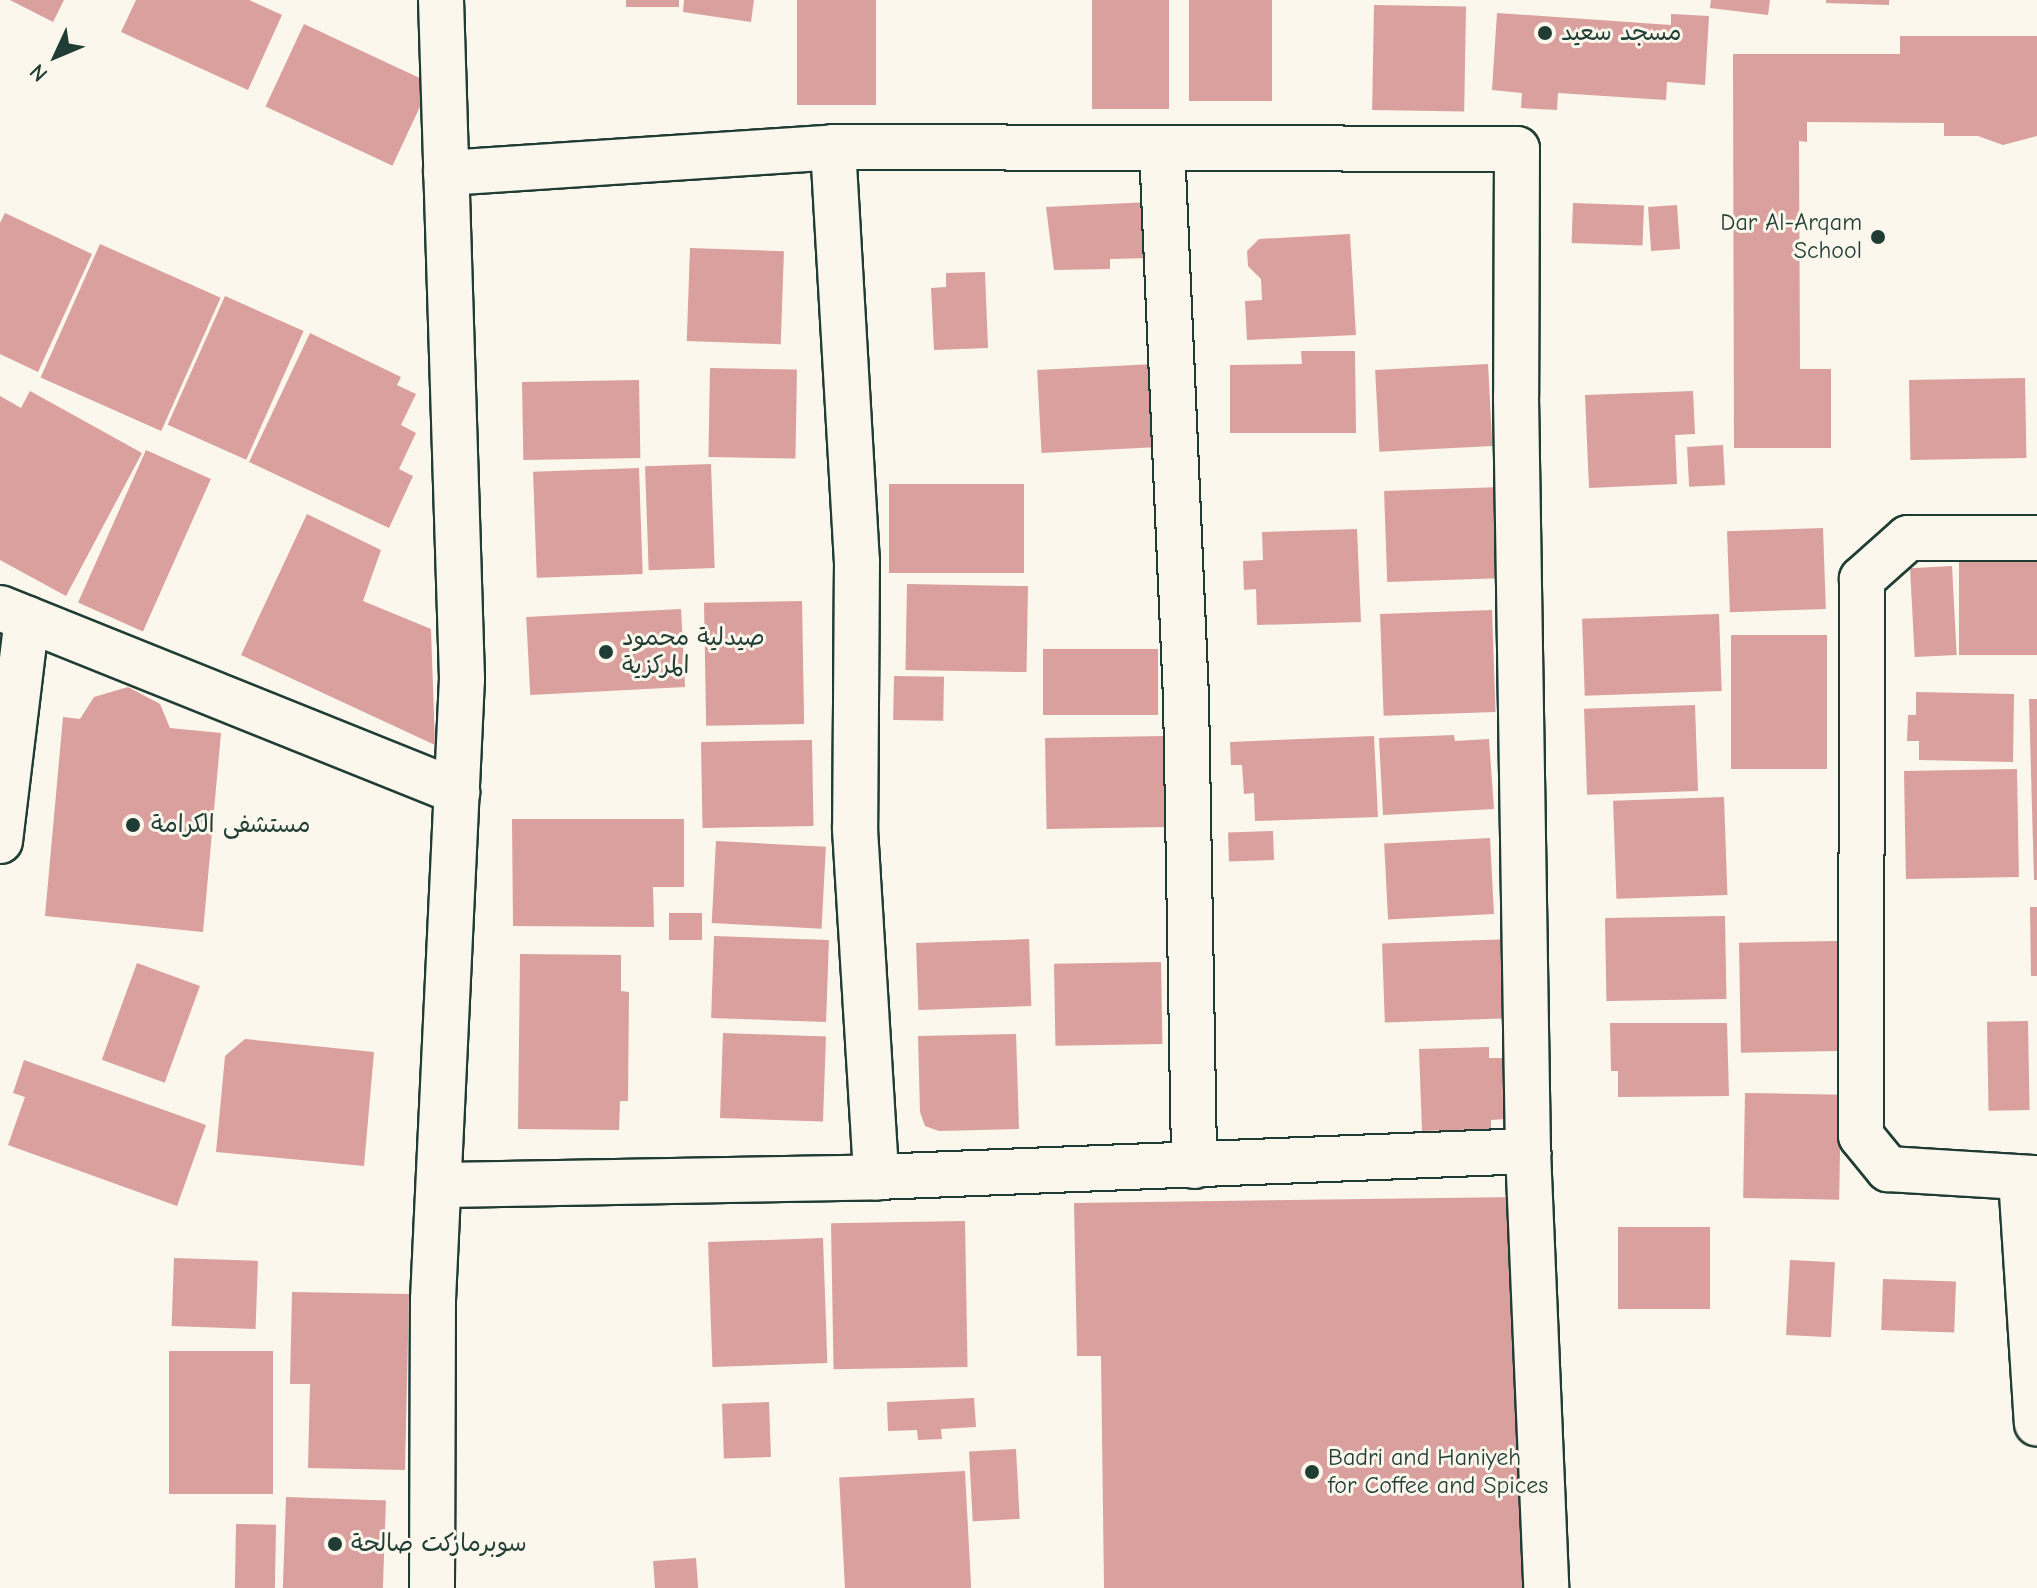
<!DOCTYPE html>
<meta charset="utf-8">
<style>
body{margin:0}
#map{position:relative;width:2037px;height:1588px;overflow:hidden;background:#fbf7ec;font-family:"Comic Neue","Playpen Sans Arabic",sans-serif}
div>[style]{position:absolute}
.building>*{inset:0;background:#daa09d;transform-origin:0 0}
.roads{filter:drop-shadow(2px 0 #1f3d34) drop-shadow(-2px 0 #1f3d34) drop-shadow(0 2px #1f3d34) drop-shadow(0 -2px #1f3d34)}
.street>*{height:44px;margin:-22px;padding:0 22px;transform-origin:22px;border-radius:22px;background:#fbf7ec}
.secondary>*{height:44px;margin:-22px;padding:0 22px;transform-origin:22px;border-radius:22px;background:#fbf7ec}
.dots>*{width:22px;height:22px;translate:-50% -50%;box-sizing:border-box;border:4px solid #fbf7ec;border-radius:50%}
span{translate:-50% -50%;white-space:nowrap;text-align:center;line-height:1.15;-webkit-text-stroke:6px #fbf7ec;paint-order:stroke}
.poi-label{font-size:24px;color:#1f3d34}
.left{translate:0 -50%;text-align:left}
.right{translate:-100% -50%;text-align:right}
.north{position:absolute;left:16px;top:16px;width:80px;height:80px;-webkit-text-stroke:6px #fbf7ec;paint-order:stroke;rotate:226deg;font-size:22px;font-weight:700;line-height:32px;text-align:center;color:#1f3d34}
.north::after{content:'';display:block;margin:auto;width:28px;height:36px;background:#1f3d34;clip-path:polygon(50% 0,100% 100%,50% 72%,0 100%)}
</style>
<div id="map">
<div class="building">
<i style="clip-path:polygon(10px 0,64px 0,53px 22px)"></i>
<i style="clip-path:polygon(136px 0,249px 0,282px 15px,248px 90px,121px 32px)"></i>
<i style="left:626px;top:0;width:53px;height:7px"></i>
<i style="clip-path:polygon(684px 0,754px 0,751px 22px,683px 12px)"></i>
<i style="left:797px;top:0;width:79px;height:105px"></i>
<i style="left:1092px;top:0;width:77px;height:109px"></i>
<i style="left:1189px;top:0;width:83px;height:101px"></i>
<i style="clip-path:polygon(1711px 0,1770px 0,1768px 15px,1710px 8px)"></i>
<i style="clip-path:polygon(1826px 0,1889px 0,1889px 5px,1826px 3px)"></i>
<i style="left:1374px;top:5px;width:92px;height:105px;rotate:1deg"></i>
<i style="clip-path:polygon(1497px 13px,1671px 25px,1671px 14px,1709px 16px,1705px 85px,1667px 82px,1666px 100px,1558px 93px,1557px 110px,1521px 108px,1522px 93px,1492px 90px)"></i>
<i style="left:304px;top:24px;width:140px;height:91px;rotate:25deg"></i>
<i style="clip-path:polygon(1900px 36px,2037px 36px,2037px 136px,2003px 145px,1978px 136px,1944px 136px,1944px 123px,1807px 122px,1807px 142px,1799px 141px,1800px 369px,1831px 369px,1831px 448px,1734px 448px,1733px 54px,1900px 54px)"></i>
<i style="clip-path:polygon(1150px 202px,1152px 258px,1110px 259px,1110px 269px,1054px 270px,1046px 207px)"></i>
<i style="left:1573px;top:203px;width:71px;height:40px;rotate:2deg"></i>
<i style="left:1677px;top:205px;width:44px;height:29px;rotate:86deg"></i>
<i style="clip-path:polygon(5px 213px,92px 254px,38px 372px,0 354px,0 223px)"></i>
<i style="clip-path:polygon(1350px 234px,1356px 335px,1247px 340px,1245px 301px,1262px 300px,1261px 279px,1248px 266px,1247px 251px,1259px 239px)"></i>
<i style="left:100px;top:244px;width:132px;height:146px;rotate:24deg"></i>
<i style="left:690px;top:248px;width:94px;height:93px;rotate:2deg"></i>
<i style="clip-path:polygon(985px 272px,988px 348px,934px 350px,931px 288px,946px 287px,946px 273px)"></i>
<i style="left:225px;top:296px;width:86px;height:141px;rotate:24deg"></i>
<i style="clip-path:polygon(310px 333px,401px 377px,397px 385px,416px 394px,401px 425px,416px 433px,399px 469px,413px 476px,389px 528px,249px 462px)"></i>
<i style="clip-path:polygon(1301px 351px,1355px 351px,1356px 433px,1230px 433px,1230px 365px,1302px 364px)"></i>
<i style="left:1154px;top:364px;width:83px;height:117px;rotate:87deg"></i>
<i style="left:1488px;top:364px;width:82px;height:113px;rotate:87deg"></i>
<i style="left:710px;top:368px;width:87px;height:89px;rotate:1deg"></i>
<i style="left:2025px;top:378px;width:80px;height:116px;rotate:89deg"></i>
<i style="left:639px;top:380px;width:78px;height:117px;rotate:89deg"></i>
<i style="clip-path:polygon(30px 391px,142px 453px,66px 596px,0 560px,0 396px,21px 408px)"></i>
<i style="clip-path:polygon(1693px 391px,1695px 434px,1675px 435px,1677px 484px,1589px 488px,1585px 395px)"></i>
<i style="left:1723px;top:445px;width:40px;height:36px;rotate:87deg"></i>
<i style="left:146px;top:450px;width:71px;height:167px;rotate:24deg"></i>
<i style="left:711px;top:464px;width:104px;height:66px;rotate:88deg"></i>
<i style="left:639px;top:468px;width:106px;height:106px;rotate:88deg"></i>
<i style="left:889px;top:484px;width:135px;height:89px"></i>
<i style="left:1502px;top:487px;width:91px;height:118px;rotate:88deg"></i>
<i style="clip-path:polygon(307px 514px,381px 550px,363px 601px,431px 629px,435px 745px,241px 655px)"></i>
<i style="left:1823px;top:528px;width:81px;height:96px;rotate:88deg"></i>
<i style="clip-path:polygon(1357px 529px,1361px 622px,1257px 625px,1256px 589px,1244px 590px,1243px 561px,1263px 560px,1262px 532px)"></i>
<i style="left:2037px;top:555px;width:100px;height:78px;rotate:90deg"></i>
<i style="left:1952px;top:566px;width:89px;height:42px;rotate:87deg"></i>
<i style="left:907px;top:584px;width:121px;height:86px;rotate:1deg"></i>
<i style="left:802px;top:601px;width:123px;height:98px;rotate:89deg"></i>
<i style="left:681px;top:609px;width:78px;height:155px;rotate:87deg"></i>
<i style="left:1492px;top:610px;width:102px;height:112px;rotate:88deg"></i>
<i style="left:1719px;top:614px;width:77px;height:137px;rotate:88deg"></i>
<i style="left:1731px;top:635px;width:96px;height:134px"></i>
<i style="left:1043px;top:649px;width:115px;height:66px"></i>
<i style="left:894px;top:676px;width:50px;height:44px;rotate:1deg"></i>
<i style="clip-path:polygon(128px 687px,160px 704px,170px 728px,221px 733px,203px 932px,45px 916px,63px 717px,80px 719px,94px 697px)"></i>
<i style="clip-path:polygon(1916px 692px,2014px 694px,2013px 762px,1919px 760px,1919px 741px,1907px 741px,1908px 715px,1916px 715px)"></i>
<i style="clip-path:polygon(2029px 699px,2037px 699px,2037px 880px,2034px 880px)"></i>
<i style="left:1695px;top:705px;width:86px;height:111px;rotate:88deg"></i>
<i style="clip-path:polygon(1454px 735px,1455px 741px,1489px 739px,1494px 809px,1383px 815px,1379px 738px)"></i>
<i style="left:1164px;top:736px;width:91px;height:119px;rotate:89deg"></i>
<i style="clip-path:polygon(1374px 736px,1378px 817px,1255px 821px,1254px 793px,1244px 794px,1242px 765px,1231px 765px,1230px 742px)"></i>
<i style="left:812px;top:740px;width:86px;height:111px;rotate:89deg"></i>
<i style="left:2017px;top:769px;width:108px;height:113px;rotate:89deg"></i>
<i style="left:1724px;top:797px;width:98px;height:111px;rotate:88deg"></i>
<i style="clip-path:polygon(512px 819px,684px 819px,684px 887px,653px 887px,654px 927px,513px 926px)"></i>
<i style="left:1273px;top:831px;width:29px;height:45px;rotate:88deg"></i>
<i style="left:1490px;top:838px;width:76px;height:106px;rotate:87deg"></i>
<i style="left:716px;top:841px;width:110px;height:82px;rotate:3deg"></i>
<i style="clip-path:polygon(2030px 907px,2037px 907px,2037px 976px,2031px 976px)"></i>
<i style="left:669px;top:913px;width:33px;height:27px"></i>
<i style="left:1725px;top:916px;width:83px;height:120px;rotate:89deg"></i>
<i style="left:714px;top:936px;width:115px;height:82px;rotate:2deg"></i>
<i style="left:1029px;top:939px;width:67px;height:113px;rotate:88deg"></i>
<i style="left:1513px;top:939px;width:79px;height:131px;rotate:88deg"></i>
<i style="left:1837px;top:941px;width:110px;height:98px;rotate:89deg"></i>
<i style="clip-path:polygon(520px 954px,621px 955px,621px 991px,629px 992px,628px 1101px,620px 1101px,619px 1130px,518px 1129px)"></i>
<i style="left:1161px;top:962px;width:82px;height:107px;rotate:89deg"></i>
<i style="left:137px;top:963px;width:67px;height:103px;rotate:20deg"></i>
<i style="left:2028px;top:1021px;width:89px;height:41px;rotate:89deg"></i>
<i style="clip-path:polygon(1610px 1023px,1727px 1023px,1729px 1096px,1618px 1097px,1618px 1071px,1611px 1071px)"></i>
<i style="left:723px;top:1033px;width:103px;height:85px;rotate:2deg"></i>
<i style="clip-path:polygon(1016px 1034px,1019px 1129px,939px 1131px,925px 1126px,920px 1112px,918px 1036px)"></i>
<i style="clip-path:polygon(245px 1039px,374px 1052px,364px 1166px,216px 1152px,225px 1056px)"></i>
<i style="clip-path:polygon(1489px 1047px,1489px 1058px,1504px 1058px,1506px 1119px,1491px 1120px,1491px 1129px,1422px 1131px,1419px 1049px)"></i>
<i style="clip-path:polygon(24px 1060px,206px 1125px,177px 1206px,8px 1145px,25px 1097px,13px 1093px)"></i>
<i style="left:1745px;top:1093px;width:96px;height:105px;rotate:1deg"></i>
<i style="clip-path:polygon(1518px 1197px,1524px 1588px,1104px 1588px,1101px 1356px,1077px 1356px,1074px 1203px)"></i>
<i style="left:965px;top:1221px;width:146px;height:134px;rotate:89deg"></i>
<i style="left:1618px;top:1227px;width:92px;height:82px"></i>
<i style="left:823px;top:1238px;width:125px;height:115px;rotate:88deg"></i>
<i style="left:174px;top:1258px;width:84px;height:68px;rotate:2deg"></i>
<i style="left:1790px;top:1260px;width:45px;height:75px;rotate:3deg"></i>
<i style="left:1883px;top:1279px;width:73px;height:51px;rotate:2deg"></i>
<i style="clip-path:polygon(292px 1292px,409px 1294px,405px 1470px,308px 1468px,310px 1384px,290px 1384px)"></i>
<i style="left:169px;top:1351px;width:104px;height:143px"></i>
<i style="clip-path:polygon(974px 1398px,976px 1427px,941px 1429px,942px 1439px,918px 1440px,917px 1430px,888px 1431px,887px 1402px)"></i>
<i style="left:769px;top:1402px;width:55px;height:47px;rotate:88deg"></i>
<i style="left:1016px;top:1449px;width:70px;height:47px;rotate:87deg"></i>
<i style="left:965px;top:1471px;width:117px;height:126px;rotate:87deg"></i>
<i style="left:286px;top:1497px;width:100px;height:91px;rotate:2deg"></i>
<i style="left:236px;top:1524px;width:40px;height:64px;rotate:1deg"></i>
<i style="left:696px;top:1558px;width:30px;height:43px;rotate:86deg"></i>
</div>
<div class="roads">
<div class="street">
<i style="left:833px;top:147px;width:415px;rotate:86.7deg"></i>
<i style="left:857px;top:561px;width:268px;rotate:90.4deg"></i>
<i style="left:855px;top:829px;width:349px;rotate:86.5deg"></i>
<i style="left:1162px;top:148px;width:550px;rotate:87.5deg"></i>
<i style="left:1186px;top:697px;width:469px;rotate:89deg"></i>
<i style="left:446px;top:173px;width:388px;rotate:-3.8deg"></i>
<i style="left:833px;top:147px;width:684px;rotate:0.17deg"></i>
<i style="left:1517px;top:149px;width:248px;rotate:90.2deg"></i>
<i style="left:1516px;top:397px;width:754px;rotate:89.09deg"></i>
<i style="left:1528px;top:1151px;width:437px;rotate:87.6deg"></i>
<i style="left:2037px;top:538px;width:129px;rotate:180deg"></i>
<i style="left:1908px;top:538px;width:62px;rotate:138.3deg"></i>
<i style="left:1862px;top:579px;width:557px;rotate:90.1deg"></i>
<i style="left:1861px;top:1136px;width:43px;rotate:50.7deg"></i>
<i style="left:1888px;top:1169px;width:149px;rotate:3.5deg"></i>
<i style="left:0;top:608px;width:493px;rotate:21.9deg"></i>
<i style="left:0;top:841px;width:224px;rotate:-83.1deg"></i>
<i style="left:2021px;top:1178px;width:246px;rotate:86.3deg"></i>
<i style="left:439px;top:1185px;width:437px;rotate:-1deg"></i>
<i style="left:876px;top:1177px;width:653px;rotate:-2.28deg"></i>
</div>
<div class="secondary">
<i style="left:432px;top:1588px;width:288px;rotate:-89.8deg"></i>
<i style="left:433px;top:1300px;width:622px;rotate:-87.33deg"></i>
<i style="left:462px;top:679px;width:679px;rotate:-91.77deg"></i>
</div>
</div>
<div class="dots">
<i style="left:1545px;top:33px;background:#1f3d34"></i>
<i style="left:1878px;top:237px;background:#1f3d34"></i>
<i style="left:606px;top:652px;background:#1f3d34"></i>
<i style="left:133px;top:825px;background:#1f3d34"></i>
<i style="left:1312px;top:1472px;background:#1f3d34"></i>
<i style="left:335px;top:1544px;background:#1f3d34"></i>
</div>
<div class="poi-label">
<span class="left" style="left:1561px;top:33px">مسجد سعيد</span>
<span class="right" style="left:1862px;top:237px">Dar Al-Arqam<br>School</span>
<span class="left" style="left:622px;top:652px">صيدلية محمود<br>المركزية</span>
<span class="left" style="left:151px;top:825px">مستشفى الكرامة</span>
<span class="left" style="left:1328px;top:1472px">Badri and Haniyeh<br>for Coffee and Spices</span>
<span class="left" style="left:351px;top:1544px">سوبرماركت صالحة</span>
</div>
<div class="north">N</div>
</div>
